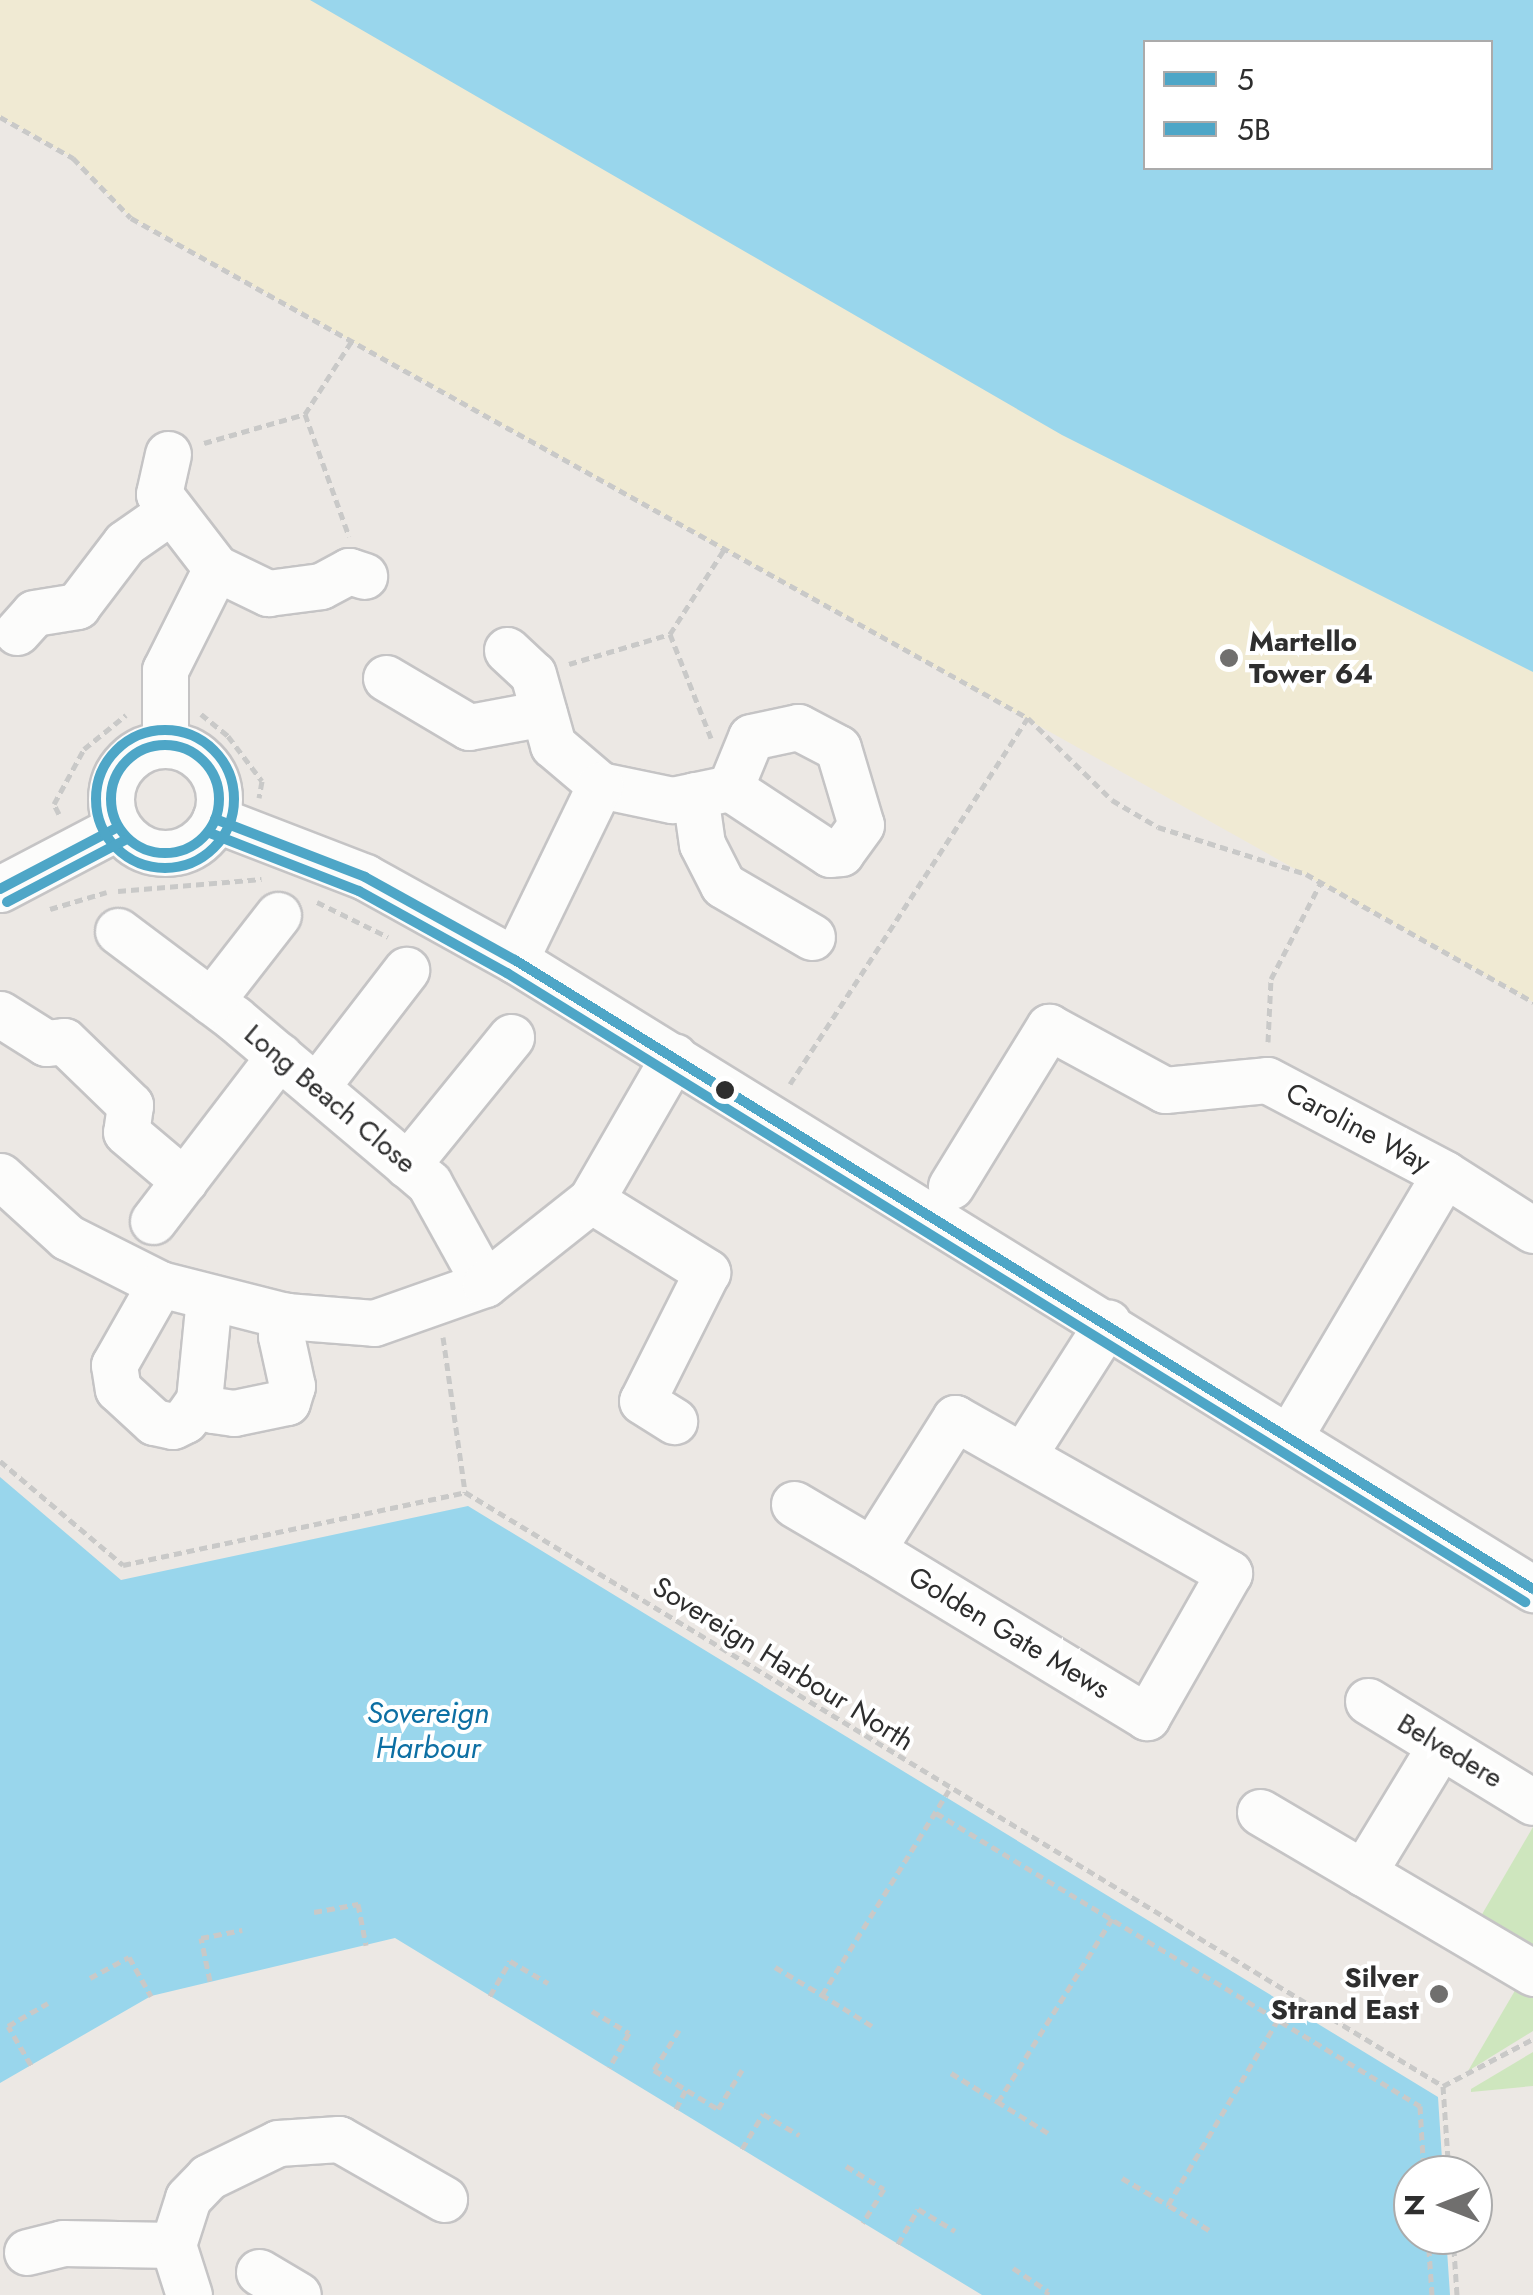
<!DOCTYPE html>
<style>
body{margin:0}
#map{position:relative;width:1533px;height:2295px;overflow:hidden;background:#ece8e4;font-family:Jost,sans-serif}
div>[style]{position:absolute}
.green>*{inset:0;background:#cee6be}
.sand>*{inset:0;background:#f0ead3}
.water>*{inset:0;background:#99d6ec}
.path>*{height:5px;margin-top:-2.5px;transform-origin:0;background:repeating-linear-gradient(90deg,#c9c9c8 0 8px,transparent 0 13px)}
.roads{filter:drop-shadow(2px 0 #c5c4c5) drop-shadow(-2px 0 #c5c4c5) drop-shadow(0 2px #c5c4c5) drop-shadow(0 -2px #c5c4c5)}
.minor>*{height:45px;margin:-22.5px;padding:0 22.5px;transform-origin:22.5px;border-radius:22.5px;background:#fcfcfb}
.minor>.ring{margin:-22.5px;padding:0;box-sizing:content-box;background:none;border:45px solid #fcfcfb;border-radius:50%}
.bus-1>*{height:10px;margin:-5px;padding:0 5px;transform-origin:5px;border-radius:5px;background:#4ea6c7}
.bus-1>.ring{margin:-5px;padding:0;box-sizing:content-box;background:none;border:10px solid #4ea6c7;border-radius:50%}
.bus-2>*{height:10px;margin:-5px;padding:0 5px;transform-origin:5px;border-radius:5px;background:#4ea6c7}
.bus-2>.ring{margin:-5px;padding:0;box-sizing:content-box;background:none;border:10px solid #4ea6c7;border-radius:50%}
.dots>*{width:28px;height:28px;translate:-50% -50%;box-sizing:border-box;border:5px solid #fff;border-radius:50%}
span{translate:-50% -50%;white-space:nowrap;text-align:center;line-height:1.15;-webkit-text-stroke:8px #fff;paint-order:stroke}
.poi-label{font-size:28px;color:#2e2e2e;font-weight:700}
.left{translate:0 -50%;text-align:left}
.right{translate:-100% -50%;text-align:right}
.street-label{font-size:28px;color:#2e2e2e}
.water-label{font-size:30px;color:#0d6fa3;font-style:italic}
.legend{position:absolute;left:1143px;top:40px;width:350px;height:130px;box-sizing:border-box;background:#fff;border:2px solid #ababab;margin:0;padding:12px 18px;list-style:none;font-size:30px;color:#2e2e2e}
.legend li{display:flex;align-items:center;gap:20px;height:50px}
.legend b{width:50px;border:2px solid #ababab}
.north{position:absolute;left:1393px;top:2155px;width:100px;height:100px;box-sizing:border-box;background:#fff;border:2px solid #ababab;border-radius:50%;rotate:270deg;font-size:28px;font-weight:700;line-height:40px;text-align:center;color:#2e2e2e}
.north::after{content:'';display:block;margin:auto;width:35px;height:45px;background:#706f6e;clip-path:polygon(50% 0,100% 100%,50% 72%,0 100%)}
</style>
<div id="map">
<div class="green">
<i style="clip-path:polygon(1533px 1827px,1533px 1950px,1481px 1916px)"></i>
<i style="clip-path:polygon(1520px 1982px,1533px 1992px,1533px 2031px,1468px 2071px)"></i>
<i style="clip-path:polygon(1533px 2052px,1533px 2086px,1471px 2092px,1471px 2089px)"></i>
</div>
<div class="sand">
<i style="clip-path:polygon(0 0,1034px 0,1146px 168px,1533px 250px,1533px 1002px,131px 218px,73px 158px,0 117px)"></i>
</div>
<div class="water">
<i style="clip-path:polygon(evenodd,310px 0,1533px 0,1533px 672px,1062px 435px,310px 0,1146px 42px,1490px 42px,1490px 168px,1146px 168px,1146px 42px)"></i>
<i style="clip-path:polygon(0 1477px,121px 1580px,468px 1506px,1438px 2097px,1443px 2175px,1413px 2175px,1413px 2235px,1446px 2235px,1450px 2295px,982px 2295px,395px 1938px,151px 1996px,0 2083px)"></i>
</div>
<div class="path">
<i style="left:0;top:117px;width:84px;rotate:29.3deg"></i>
<i style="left:73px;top:158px;width:83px;rotate:46deg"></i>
<i style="left:131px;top:218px;width:1027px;rotate:29.14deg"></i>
<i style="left:1028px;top:718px;width:117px;rotate:44.3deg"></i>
<i style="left:1112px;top:800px;width:53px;rotate:30.4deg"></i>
<i style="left:1158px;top:827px;width:155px;rotate:17.6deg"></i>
<i style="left:1306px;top:874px;width:261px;rotate:29.4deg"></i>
<i style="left:305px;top:414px;width:130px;rotate:70.2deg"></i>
<i style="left:204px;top:443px;width:105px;rotate:-16deg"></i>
<i style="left:305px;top:414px;width:89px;rotate:-57.4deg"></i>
<i style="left:670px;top:634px;width:112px;rotate:68.5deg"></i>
<i style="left:569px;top:664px;width:105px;rotate:-16.5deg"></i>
<i style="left:670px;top:634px;width:102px;rotate:-57.4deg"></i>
<i style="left:201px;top:714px;width:35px;rotate:39deg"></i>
<i style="left:228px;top:736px;width:56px;rotate:52.9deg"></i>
<i style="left:262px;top:781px;width:17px;rotate:100deg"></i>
<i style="left:59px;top:814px;width:11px;rotate:-117deg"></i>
<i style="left:54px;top:804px;width:63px;rotate:-61.4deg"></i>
<i style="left:84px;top:749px;width:54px;rotate:-39deg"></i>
<i style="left:118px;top:891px;width:144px;rotate:-4.8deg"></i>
<i style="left:317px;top:902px;width:79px;rotate:26.2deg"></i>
<i style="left:50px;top:909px;width:59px;rotate:-16.6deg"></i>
<i style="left:1268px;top:1042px;width:63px;rotate:-87.3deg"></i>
<i style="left:1271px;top:979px;width:109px;rotate:-62.7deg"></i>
<i style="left:790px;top:1084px;width:437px;rotate:-57deg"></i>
<i style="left:443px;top:1337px;width:157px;rotate:81.9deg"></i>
<i style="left:0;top:1461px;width:161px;rotate:40.2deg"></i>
<i style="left:123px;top:1565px;width:350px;rotate:-12deg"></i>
<i style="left:465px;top:1492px;width:1144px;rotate:31.27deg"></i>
<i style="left:1443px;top:2086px;width:89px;rotate:86.1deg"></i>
<i style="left:936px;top:1813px;width:566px;rotate:31.19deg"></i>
<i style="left:1420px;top:2106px;width:69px;rotate:86.7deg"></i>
<i style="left:314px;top:1912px;width:45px;rotate:-10.3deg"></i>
<i style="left:358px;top:1904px;width:42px;rotate:79deg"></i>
<i style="left:775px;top:1967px;width:55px;rotate:30.8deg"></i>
<i style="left:90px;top:1978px;width:44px;rotate:-28.3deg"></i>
<i style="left:129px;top:1957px;width:45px;rotate:60.6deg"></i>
<i style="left:210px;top:1981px;width:44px;rotate:-101.8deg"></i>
<i style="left:201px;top:1938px;width:42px;rotate:-11deg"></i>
<i style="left:490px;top:1996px;width:40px;rotate:-60.3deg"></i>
<i style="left:510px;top:1961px;width:44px;rotate:30.1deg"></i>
<i style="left:592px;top:2011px;width:43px;rotate:30.7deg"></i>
<i style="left:629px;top:2033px;width:40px;rotate:119.7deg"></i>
<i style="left:872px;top:2026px;width:59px;rotate:-148.2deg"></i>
<i style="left:822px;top:1995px;width:241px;rotate:-58.2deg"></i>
<i style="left:679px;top:2030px;width:47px;rotate:122deg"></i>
<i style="left:654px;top:2070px;width:75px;rotate:31.4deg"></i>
<i style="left:718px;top:2109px;width:46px;rotate:-58.4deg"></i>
<i style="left:31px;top:2065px;width:45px;rotate:-120.5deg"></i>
<i style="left:8px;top:2026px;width:46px;rotate:-29.9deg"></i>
<i style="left:951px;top:2073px;width:55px;rotate:31.7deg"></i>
<i style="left:1443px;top:2086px;width:102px;rotate:-27.6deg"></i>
<i style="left:676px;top:2109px;width:22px;rotate:-63deg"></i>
<i style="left:1048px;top:2133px;width:59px;rotate:-148.2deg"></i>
<i style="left:998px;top:2102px;width:216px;rotate:-58.1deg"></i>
<i style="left:742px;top:2149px;width:41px;rotate:-59deg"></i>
<i style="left:763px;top:2114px;width:42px;rotate:30.3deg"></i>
<i style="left:846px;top:2166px;width:44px;rotate:31.2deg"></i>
<i style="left:884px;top:2189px;width:40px;rotate:122deg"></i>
<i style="left:1122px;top:2178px;width:53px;rotate:30.4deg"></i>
<i style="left:1209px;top:2230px;width:48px;rotate:-148.6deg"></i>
<i style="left:1168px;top:2205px;width:215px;rotate:-59.3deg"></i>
<i style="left:1428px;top:2235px;width:60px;rotate:86.2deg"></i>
<i style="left:1453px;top:2235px;width:60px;rotate:86.2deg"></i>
<i style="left:898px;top:2244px;width:40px;rotate:-60.3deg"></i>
<i style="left:918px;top:2209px;width:43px;rotate:30.7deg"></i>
<i style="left:1013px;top:2268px;width:42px;rotate:33.3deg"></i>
<i style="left:1048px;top:2291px;width:4px;rotate:117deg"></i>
</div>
<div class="roads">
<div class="minor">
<i style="left:168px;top:454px;width:41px;rotate:102.7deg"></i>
<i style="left:159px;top:494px;width:93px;rotate:52.4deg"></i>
<i style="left:216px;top:568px;width:58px;rotate:25.7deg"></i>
<i style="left:268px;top:593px;width:53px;rotate:-7.5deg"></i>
<i style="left:321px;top:586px;width:32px;rotate:-28deg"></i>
<i style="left:349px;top:571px;width:16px;rotate:18deg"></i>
<i style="left:17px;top:632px;width:25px;rotate:-48deg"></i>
<i style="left:34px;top:613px;width:44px;rotate:-9.2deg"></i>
<i style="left:77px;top:606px;width:79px;rotate:-52.7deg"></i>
<i style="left:125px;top:543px;width:52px;rotate:-34.9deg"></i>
<i style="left:507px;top:650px;width:35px;rotate:43deg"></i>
<i style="left:533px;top:674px;width:74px;rotate:74.3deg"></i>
<i style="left:553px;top:745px;width:62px;rotate:40.4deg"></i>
<i style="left:600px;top:785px;width:74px;rotate:11.8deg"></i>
<i style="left:672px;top:800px;width:59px;rotate:-11.7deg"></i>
<i style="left:386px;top:678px;width:96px;rotate:30.6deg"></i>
<i style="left:469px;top:727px;width:76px;rotate:-10.6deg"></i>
<i style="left:798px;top:727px;width:45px;rotate:27.7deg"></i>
<i style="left:838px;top:748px;width:80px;rotate:73.4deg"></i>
<i style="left:861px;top:825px;width:34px;rotate:126deg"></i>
<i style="left:841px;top:853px;width:11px;rotate:175deg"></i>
<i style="left:830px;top:854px;width:120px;rotate:-146.6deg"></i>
<i style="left:730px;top:788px;width:55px;rotate:-67.6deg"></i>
<i style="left:751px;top:737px;width:48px;rotate:-12deg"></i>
<i style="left:165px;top:745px;width:75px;rotate:-90deg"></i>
<i style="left:165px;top:670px;width:114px;rotate:-63.4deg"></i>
<i class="ring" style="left:111px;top:745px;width:63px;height:63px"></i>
<i style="left:695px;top:795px;width:49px;rotate:81.9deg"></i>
<i style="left:702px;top:844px;width:46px;rotate:62.9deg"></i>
<i style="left:723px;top:885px;width:103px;rotate:30.3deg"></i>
<i style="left:215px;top:819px;width:161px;rotate:21.1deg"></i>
<i style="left:365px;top:877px;width:171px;rotate:29deg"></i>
<i style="left:515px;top:960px;width:1197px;rotate:31.71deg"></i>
<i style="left:0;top:889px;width:133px;rotate:-27.7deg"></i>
<i style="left:118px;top:931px;width:146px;rotate:36.9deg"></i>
<i style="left:235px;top:1019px;width:254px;rotate:40.2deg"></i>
<i style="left:429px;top:1183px;width:115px;rotate:61deg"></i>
<i style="left:515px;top:960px;width:195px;rotate:-64.1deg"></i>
<i style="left:211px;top:1001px;width:109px;rotate:-52.1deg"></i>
<i style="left:0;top:1014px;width:54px;rotate:32.2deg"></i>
<i style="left:46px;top:1043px;width:18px;rotate:-6deg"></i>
<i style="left:64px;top:1041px;width:92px;rotate:44.1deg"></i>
<i style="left:130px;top:1105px;width:27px;rotate:98deg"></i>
<i style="left:126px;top:1132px;width:76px;rotate:40.2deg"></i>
<i style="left:316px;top:1087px;width:148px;rotate:-52.4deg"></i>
<i style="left:407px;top:1165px;width:165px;rotate:-50.9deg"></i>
<i style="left:0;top:1176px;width:91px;rotate:42.3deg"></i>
<i style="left:67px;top:1237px;width:104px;rotate:26.8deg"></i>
<i style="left:160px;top:1284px;width:130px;rotate:14.3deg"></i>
<i style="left:286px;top:1316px;width:88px;rotate:4.5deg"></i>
<i style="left:374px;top:1323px;width:118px;rotate:-19.4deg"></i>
<i style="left:485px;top:1284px;width:135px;rotate:-38.4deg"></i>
<i style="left:591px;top:1200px;width:166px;rotate:-60deg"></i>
<i style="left:951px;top:1186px;width:187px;rotate:-58.4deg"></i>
<i style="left:1049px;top:1027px;width:132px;rotate:28.5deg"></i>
<i style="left:1165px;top:1090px;width:102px;rotate:-5.6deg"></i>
<i style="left:1267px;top:1080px;width:201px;rotate:27.8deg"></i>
<i style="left:1445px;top:1174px;width:104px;rotate:32.5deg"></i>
<i style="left:591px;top:1200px;width:137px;rotate:31.8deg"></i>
<i style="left:707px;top:1272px;width:144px;rotate:116.7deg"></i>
<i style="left:642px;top:1401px;width:38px;rotate:32deg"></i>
<i style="left:153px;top:1221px;width:208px;rotate:-52.6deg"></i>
<i style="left:160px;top:1284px;width:93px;rotate:119.6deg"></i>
<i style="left:114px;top:1365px;width:24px;rotate:81deg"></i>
<i style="left:118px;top:1389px;width:49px;rotate:42.5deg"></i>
<i style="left:154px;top:1422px;width:19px;rotate:12deg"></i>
<i style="left:173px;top:1426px;width:13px;rotate:-27deg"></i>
<i style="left:185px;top:1420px;width:24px;rotate:-55deg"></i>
<i style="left:199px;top:1400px;width:102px;rotate:-84.4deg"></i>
<i style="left:199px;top:1400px;width:17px;rotate:36deg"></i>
<i style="left:213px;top:1410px;width:21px;rotate:8deg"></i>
<i style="left:234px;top:1413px;width:54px;rotate:-11.7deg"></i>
<i style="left:287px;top:1402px;width:17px;rotate:-73deg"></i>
<i style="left:292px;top:1386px;width:51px;rotate:-102.4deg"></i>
<i style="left:281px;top:1336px;width:21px;rotate:-76deg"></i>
<i style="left:1291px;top:1434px;width:302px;rotate:-59.4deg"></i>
<i style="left:1024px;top:1454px;width:156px;rotate:-57.5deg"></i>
<i style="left:794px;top:1504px;width:91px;rotate:30.5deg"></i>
<i style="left:872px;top:1550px;width:156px;rotate:-57.8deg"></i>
<i style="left:955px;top:1418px;width:315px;rotate:29.5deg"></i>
<i style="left:1229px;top:1573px;width:166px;rotate:119.7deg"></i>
<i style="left:1147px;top:1717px;width:322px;rotate:-148.7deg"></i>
<i style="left:1368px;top:1701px;width:193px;rotate:31.5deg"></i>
<i style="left:1260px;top:1812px;width:317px;rotate:30.5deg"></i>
<i style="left:1363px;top:1873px;width:129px;rotate:-58.7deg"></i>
<i style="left:27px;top:2252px;width:37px;rotate:-14deg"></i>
<i style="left:63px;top:2243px;width:110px;rotate:1deg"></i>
<i style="left:259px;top:2272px;width:45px;rotate:30.5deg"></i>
<i style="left:189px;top:2295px;width:52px;rotate:-107.7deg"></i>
<i style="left:173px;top:2245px;width:49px;rotate:-72.3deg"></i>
<i style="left:188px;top:2198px;width:29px;rotate:-46deg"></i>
<i style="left:208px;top:2177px;width:78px;rotate:-25.9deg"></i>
<i style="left:278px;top:2143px;width:61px;rotate:-3.8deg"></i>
<i style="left:339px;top:2139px;width:121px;rotate:29.7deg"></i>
</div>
</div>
<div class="bus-1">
<i class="ring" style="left:111px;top:745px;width:98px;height:98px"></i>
<i style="left:215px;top:819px;width:161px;rotate:21.1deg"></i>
<i style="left:365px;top:877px;width:171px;rotate:29deg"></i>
<i style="left:515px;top:960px;width:1197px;rotate:31.71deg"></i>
<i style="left:0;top:889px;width:133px;rotate:-27.7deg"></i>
</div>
<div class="bus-2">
<i class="ring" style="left:96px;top:730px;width:128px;height:128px"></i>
<i style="left:210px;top:833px;width:160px;rotate:21.3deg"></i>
<i style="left:359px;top:891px;width:169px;rotate:29deg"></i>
<i style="left:507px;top:973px;width:1197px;rotate:31.71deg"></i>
<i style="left:7px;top:902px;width:133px;rotate:-27.7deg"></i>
</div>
<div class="dots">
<i style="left:1229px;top:658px;background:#706f6e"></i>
<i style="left:725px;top:1090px;background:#2e2e2e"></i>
<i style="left:1439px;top:1994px;background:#706f6e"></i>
</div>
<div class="poi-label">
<span class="left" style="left:1249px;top:658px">Martello<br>Tower 64</span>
<span class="right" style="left:1419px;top:1994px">Silver<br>Strand East</span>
</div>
<div class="street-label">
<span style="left:330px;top:1099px;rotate:40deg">Long Beach Close</span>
<span style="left:1358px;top:1128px;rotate:28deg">Caroline Way</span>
<span style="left:1009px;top:1633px;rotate:31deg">Golden Gate Mews</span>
<span style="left:783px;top:1664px;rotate:32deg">Sovereign Harbour North</span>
<span style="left:1450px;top:1751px;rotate:31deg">Belvedere</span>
</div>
<div class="water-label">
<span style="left:428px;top:1730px">Sovereign<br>Harbour</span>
</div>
<ul class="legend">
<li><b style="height:12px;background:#4ea6c7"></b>5</li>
<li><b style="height:12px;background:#4ea6c7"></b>5B</li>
</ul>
<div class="north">N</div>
</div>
